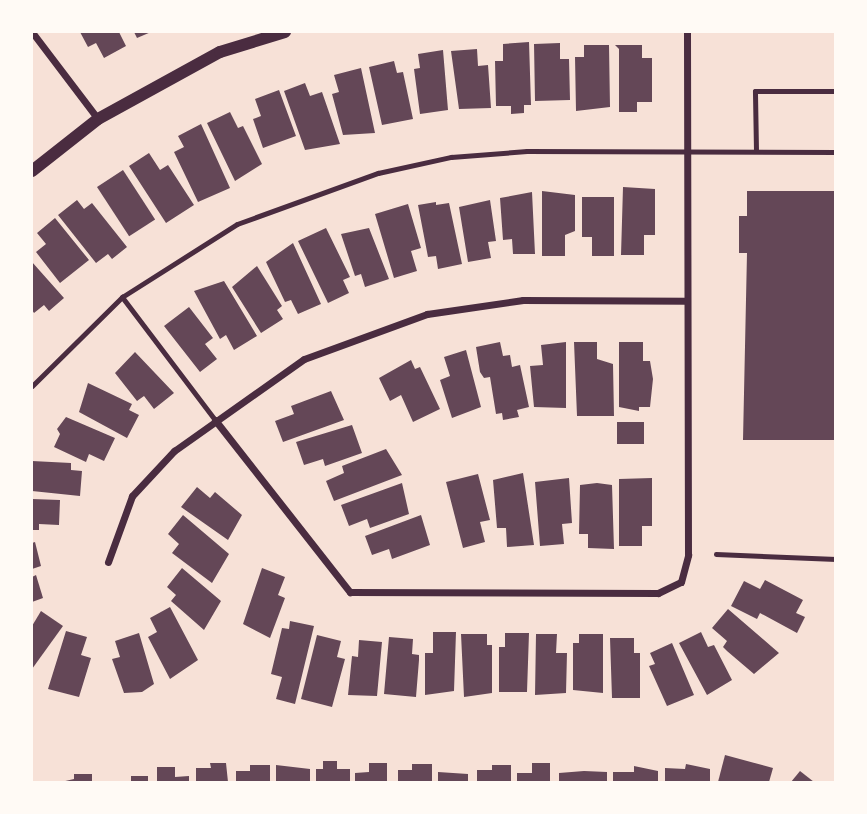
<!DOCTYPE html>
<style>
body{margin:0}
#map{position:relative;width:867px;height:814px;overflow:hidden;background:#f7e1d7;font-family:"PT Serif",serif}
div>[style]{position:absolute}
.building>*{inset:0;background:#644757;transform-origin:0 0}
.path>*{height:4.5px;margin:-2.25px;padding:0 2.25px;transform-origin:2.25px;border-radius:2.25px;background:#4a2c40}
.service>*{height:5px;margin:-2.5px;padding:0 2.5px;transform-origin:2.5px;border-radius:2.5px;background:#4a2c40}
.minor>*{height:7px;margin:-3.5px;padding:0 3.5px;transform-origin:3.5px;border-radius:3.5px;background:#4a2c40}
.tertiary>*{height:12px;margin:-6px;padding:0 6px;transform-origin:6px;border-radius:6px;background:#4a2c40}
span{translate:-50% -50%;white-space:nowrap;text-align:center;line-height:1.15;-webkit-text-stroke:7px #fffaf5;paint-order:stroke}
.frame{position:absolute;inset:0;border:33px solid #fffaf5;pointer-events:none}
</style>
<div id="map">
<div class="building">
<i style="clip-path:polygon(80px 32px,119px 32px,126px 46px,104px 58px,96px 43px,88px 47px)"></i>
<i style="clip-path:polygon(134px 32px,151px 32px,137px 38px)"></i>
<i style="clip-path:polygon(529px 42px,531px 105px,524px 105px,524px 113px,511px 114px,511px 106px,496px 106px,495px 61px,503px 61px,503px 44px)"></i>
<i style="clip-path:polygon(560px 43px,560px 59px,569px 59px,570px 100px,535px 101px,534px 44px)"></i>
<i style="clip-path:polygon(584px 45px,609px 45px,610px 107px,576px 111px,575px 57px,584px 57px)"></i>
<i style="clip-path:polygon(615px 45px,642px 45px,642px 58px,652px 58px,652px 102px,637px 102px,637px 112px,619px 112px,619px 49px)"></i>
<i style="clip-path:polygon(477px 49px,478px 66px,488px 65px,491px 108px,459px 109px,451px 51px)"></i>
<i style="clip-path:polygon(443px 50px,448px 110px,420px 114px,414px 69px,420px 68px,418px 54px)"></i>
<i style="clip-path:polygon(394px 61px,397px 73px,403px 72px,413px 119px,382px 125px,369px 67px)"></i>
<i style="clip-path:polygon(361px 68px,375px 133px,343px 135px,332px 94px,339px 92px,334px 75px)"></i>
<i style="clip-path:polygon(305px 83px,310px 96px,322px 92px,340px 144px,305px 150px,284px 91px)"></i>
<i style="clip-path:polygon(279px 90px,296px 136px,263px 148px,253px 119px,261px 116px,255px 99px)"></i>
<i style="clip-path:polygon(230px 112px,238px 128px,243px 126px,262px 164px,235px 181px,207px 123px)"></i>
<i style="clip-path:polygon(201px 124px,230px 188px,198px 202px,174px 152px,184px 147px,178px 136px)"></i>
<i style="clip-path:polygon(149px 153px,160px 170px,168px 165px,194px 205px,166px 223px,129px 166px)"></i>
<i style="left:123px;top:170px;width:59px;height:31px;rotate:57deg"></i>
<i style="clip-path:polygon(623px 187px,655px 189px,655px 235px,644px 235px,644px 255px,621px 255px)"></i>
<i style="clip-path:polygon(542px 191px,575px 195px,575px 231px,565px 235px,565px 256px,542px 256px)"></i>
<i style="clip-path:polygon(747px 191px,836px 191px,836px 440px,743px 440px,747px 253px,739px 253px,739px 216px,747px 216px)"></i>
<i style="clip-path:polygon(532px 192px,535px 254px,513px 254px,512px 239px,503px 240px,500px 198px)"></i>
<i style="clip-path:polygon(582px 197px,614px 197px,614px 256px,592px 256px,592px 237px,582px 237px)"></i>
<i style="clip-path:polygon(77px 200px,84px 209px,92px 203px,127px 247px,112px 259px,108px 254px,96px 263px,58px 215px)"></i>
<i style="clip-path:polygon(490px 200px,496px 241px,488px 242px,491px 258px,468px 262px,459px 207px)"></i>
<i style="clip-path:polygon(436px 202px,436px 205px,449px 203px,462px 264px,438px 269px,436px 256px,428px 257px,418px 205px)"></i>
<i style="clip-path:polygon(408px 204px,421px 248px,411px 251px,417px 271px,394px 278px,375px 214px)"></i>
<i style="clip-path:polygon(55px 218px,89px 260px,60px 283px,36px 252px,46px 244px,37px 233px)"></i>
<i style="clip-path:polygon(326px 228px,350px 277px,343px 280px,349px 293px,328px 303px,298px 241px)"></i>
<i style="clip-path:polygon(369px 228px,389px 279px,365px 287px,361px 274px,355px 276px,341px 234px)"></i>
<i style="clip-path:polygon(293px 243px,321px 304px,298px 314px,291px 300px,285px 302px,266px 262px)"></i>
<i style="clip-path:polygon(32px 262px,64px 298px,49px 311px,44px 305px,34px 313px,32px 310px)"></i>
<i style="clip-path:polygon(257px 266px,282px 306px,277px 310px,283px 319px,261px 333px,232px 287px)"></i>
<i style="clip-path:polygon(224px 281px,257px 336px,234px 350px,226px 335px,220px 339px,194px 291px)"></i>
<i style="clip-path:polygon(189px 307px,213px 338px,205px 344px,217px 359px,200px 372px,164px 326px)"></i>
<i style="clip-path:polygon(500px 342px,503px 356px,510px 355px,512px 367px,520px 365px,529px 407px,517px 410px,519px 417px,503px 420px,502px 413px,496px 414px,490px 377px,484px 378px,480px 372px,476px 347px)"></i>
<i style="clip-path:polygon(566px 342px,566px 408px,534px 407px,530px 366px,543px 365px,541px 345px)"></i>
<i style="clip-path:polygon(574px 342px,597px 342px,597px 359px,613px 364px,614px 416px,577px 416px)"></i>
<i style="clip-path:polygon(619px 342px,643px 342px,643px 361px,650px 361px,653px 379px,650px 407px,639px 407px,639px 411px,619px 407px)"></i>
<i style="clip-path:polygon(466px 350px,481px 407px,452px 418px,440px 380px,450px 376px,444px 357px)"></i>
<i style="clip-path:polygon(135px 352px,174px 393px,154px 409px,144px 396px,137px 401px,115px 373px)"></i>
<i style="clip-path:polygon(411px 360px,415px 369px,420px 367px,440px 409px,413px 422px,401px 395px,390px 401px,379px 378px)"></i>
<i style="clip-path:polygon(88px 383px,132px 404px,129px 410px,139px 415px,127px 438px,79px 412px)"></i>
<i style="clip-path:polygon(331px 391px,344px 420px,283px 442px,275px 421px,294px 414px,291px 406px)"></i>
<i style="clip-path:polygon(66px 417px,115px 438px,104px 461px,89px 454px,86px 462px,54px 447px,60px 434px,57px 429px)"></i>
<i style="left:617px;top:422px;width:27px;height:22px"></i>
<i style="clip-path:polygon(352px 425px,362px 453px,325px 466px,323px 459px,304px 465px,296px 442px)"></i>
<i style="clip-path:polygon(386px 449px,402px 475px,334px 501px,326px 481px,344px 473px,342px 466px)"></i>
<i style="clip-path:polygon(32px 461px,71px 463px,71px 470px,82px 471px,80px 496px,32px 491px)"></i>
<i style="clip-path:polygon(523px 473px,534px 545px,507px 547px,506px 528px,497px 528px,493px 480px)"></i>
<i style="clip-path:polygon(478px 474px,490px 520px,480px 522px,485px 542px,463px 548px,446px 482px)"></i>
<i style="clip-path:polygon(569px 478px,572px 523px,562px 524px,564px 544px,540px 546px,535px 482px)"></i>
<i style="clip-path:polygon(652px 478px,652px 526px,642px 526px,642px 546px,619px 546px,619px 479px)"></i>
<i style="clip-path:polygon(402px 483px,409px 514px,370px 528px,367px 519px,349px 526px,341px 505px)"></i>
<i style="clip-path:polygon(597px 483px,612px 485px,614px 549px,588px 548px,588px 534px,579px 534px,580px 485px)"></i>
<i style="clip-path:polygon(197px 487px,210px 498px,215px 492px,242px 515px,228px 540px,181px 507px)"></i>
<i style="clip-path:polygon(32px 499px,60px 500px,59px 525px,39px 524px,39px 530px,32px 530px)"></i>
<i style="clip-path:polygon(183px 515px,229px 554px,212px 583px,172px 553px,179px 544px,168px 534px)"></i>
<i style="clip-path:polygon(421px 515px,430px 545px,392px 559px,389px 549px,372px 555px,365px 536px)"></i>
<i style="clip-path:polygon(35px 542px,41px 566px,32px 569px,32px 543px)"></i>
<i style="clip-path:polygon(182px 568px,221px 601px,204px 630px,171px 601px,176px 595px,167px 587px)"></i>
<i style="clip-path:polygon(262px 568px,285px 577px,278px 595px,285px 598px,270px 638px,243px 624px)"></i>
<i style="clip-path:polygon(36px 575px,43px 598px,32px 602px,32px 577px)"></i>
<i style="clip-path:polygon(765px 580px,803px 600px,796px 613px,805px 617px,797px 633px,760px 613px,757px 619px,731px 606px,744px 581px,760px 589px)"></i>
<i style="clip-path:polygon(170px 607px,198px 660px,170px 679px,148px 637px,157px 632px,150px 618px)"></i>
<i style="clip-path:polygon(728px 609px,779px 653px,754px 674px,727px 651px,723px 647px,727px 641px,712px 628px)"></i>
<i style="clip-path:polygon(41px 611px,63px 626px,32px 669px,32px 626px)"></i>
<i style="clip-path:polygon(290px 621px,314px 626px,295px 704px,276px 699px,282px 677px,271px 674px,282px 628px,289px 629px)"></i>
<i style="clip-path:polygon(66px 631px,87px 637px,81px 655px,91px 658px,79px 697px,48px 689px)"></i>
<i style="clip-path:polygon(433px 632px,456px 632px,454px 691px,425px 695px,425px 653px,433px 653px)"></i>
<i style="clip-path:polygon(701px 632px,708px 647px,714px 645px,732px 680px,707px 695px,679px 643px)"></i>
<i style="clip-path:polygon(139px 633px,154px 684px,142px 692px,124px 693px,112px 659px,120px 657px,115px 641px)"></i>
<i style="clip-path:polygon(505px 633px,529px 633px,527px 692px,499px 692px,499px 647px,505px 647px)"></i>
<i style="clip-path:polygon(461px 634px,487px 634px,487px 645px,492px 645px,492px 693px,464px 697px)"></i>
<i style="clip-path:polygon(536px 634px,557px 634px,556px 653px,567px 653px,566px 693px,535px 695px)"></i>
<i style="clip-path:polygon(579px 634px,603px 634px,603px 693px,573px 690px,573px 643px,579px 643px)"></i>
<i style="clip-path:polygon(317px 635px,341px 641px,337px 657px,345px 659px,332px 707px,301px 699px)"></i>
<i style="clip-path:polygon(389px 637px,413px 639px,412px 654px,419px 655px,419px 660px,416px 697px,384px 694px)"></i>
<i style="clip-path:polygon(610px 638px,634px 638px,634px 653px,640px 653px,640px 698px,612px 698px)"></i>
<i style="clip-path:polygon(359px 640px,382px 642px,377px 696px,348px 695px,352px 656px,358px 657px)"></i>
<i style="clip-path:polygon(672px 643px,694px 695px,667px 706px,649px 666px,655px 664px,650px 653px)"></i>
<i style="clip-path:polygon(725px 755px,773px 768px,769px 782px,718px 782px)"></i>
<i style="clip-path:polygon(323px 761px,337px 761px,337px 769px,350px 769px,350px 782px,316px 782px,316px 769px,323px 769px)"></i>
<i style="clip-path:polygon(210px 763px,226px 763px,228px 782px,196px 782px,196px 768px,211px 768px)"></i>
<i style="clip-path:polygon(369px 763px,387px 763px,387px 782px,355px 782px,355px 773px,369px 772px)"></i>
<i style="clip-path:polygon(532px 763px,550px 763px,550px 782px,517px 782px,517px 773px,532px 773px)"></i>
<i style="clip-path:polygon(412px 764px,432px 764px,432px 782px,398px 782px,398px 770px,412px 770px)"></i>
<i style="clip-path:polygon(686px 764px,710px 769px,710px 782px,665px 782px,665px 768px,685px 769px)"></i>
<i style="clip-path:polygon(250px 765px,270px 765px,270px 782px,236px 782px,236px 771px,250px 771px)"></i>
<i style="clip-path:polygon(276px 765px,310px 769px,310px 782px,276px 782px)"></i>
<i style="clip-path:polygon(492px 765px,511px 765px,511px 782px,477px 782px,477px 770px,492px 770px)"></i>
<i style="clip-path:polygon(634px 766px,658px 771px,658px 782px,613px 782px,613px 772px,634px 772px)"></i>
<i style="clip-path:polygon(157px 767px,175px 767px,175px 777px,189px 776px,189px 782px,157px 782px)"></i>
<i style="clip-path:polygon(584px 771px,607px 772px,607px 782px,559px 782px,559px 773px)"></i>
<i style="clip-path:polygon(800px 771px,814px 782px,791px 782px)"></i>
<i style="clip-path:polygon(438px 772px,468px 774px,468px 782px,438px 782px)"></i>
<i style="clip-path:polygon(74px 774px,92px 774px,92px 782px,61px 782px,74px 779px)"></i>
<i style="left:131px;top:776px;width:17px;height:6px"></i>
</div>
<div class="path">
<i style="left:716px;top:554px;width:120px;rotate:2.4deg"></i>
</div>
<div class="service">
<i style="left:756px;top:151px;width:60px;rotate:-91deg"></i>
<i style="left:755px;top:91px;width:81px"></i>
<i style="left:122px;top:297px;width:154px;rotate:52.9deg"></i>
<i style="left:32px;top:386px;width:127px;rotate:-44.7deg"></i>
<i style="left:122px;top:297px;width:136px;rotate:-32.4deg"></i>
<i style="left:237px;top:224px;width:150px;rotate:-19.9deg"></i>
<i style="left:378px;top:173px;width:75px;rotate:-12.4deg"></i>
<i style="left:451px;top:157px;width:76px;rotate:-4.5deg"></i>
<i style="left:527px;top:151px;width:309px;rotate:0.2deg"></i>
</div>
<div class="minor">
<i style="left:32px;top:32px;width:109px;rotate:52.8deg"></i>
<i style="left:215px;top:420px;width:219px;rotate:51.9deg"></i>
<i style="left:350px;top:592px;width:308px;rotate:0.2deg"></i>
<i style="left:658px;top:593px;width:25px;rotate:-26deg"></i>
<i style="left:681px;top:582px;width:28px;rotate:-75deg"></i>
<i style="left:688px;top:555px;width:523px;rotate:-90.11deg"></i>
<i style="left:108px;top:562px;width:70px;rotate:-70deg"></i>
<i style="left:132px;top:496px;width:62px;rotate:-47deg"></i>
<i style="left:174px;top:451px;width:159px;rotate:-35.3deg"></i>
<i style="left:304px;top:359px;width:131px;rotate:-20.1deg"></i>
<i style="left:427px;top:314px;width:97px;rotate:-8.3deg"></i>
<i style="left:523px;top:300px;width:164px;rotate:0.3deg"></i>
</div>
<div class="tertiary">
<i style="left:32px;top:171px;width:84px;rotate:-38.2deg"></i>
<i style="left:98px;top:119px;width:139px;rotate:-28.8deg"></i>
<i style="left:220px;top:52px;width:68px;rotate:-17.1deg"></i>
</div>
<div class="frame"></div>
</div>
